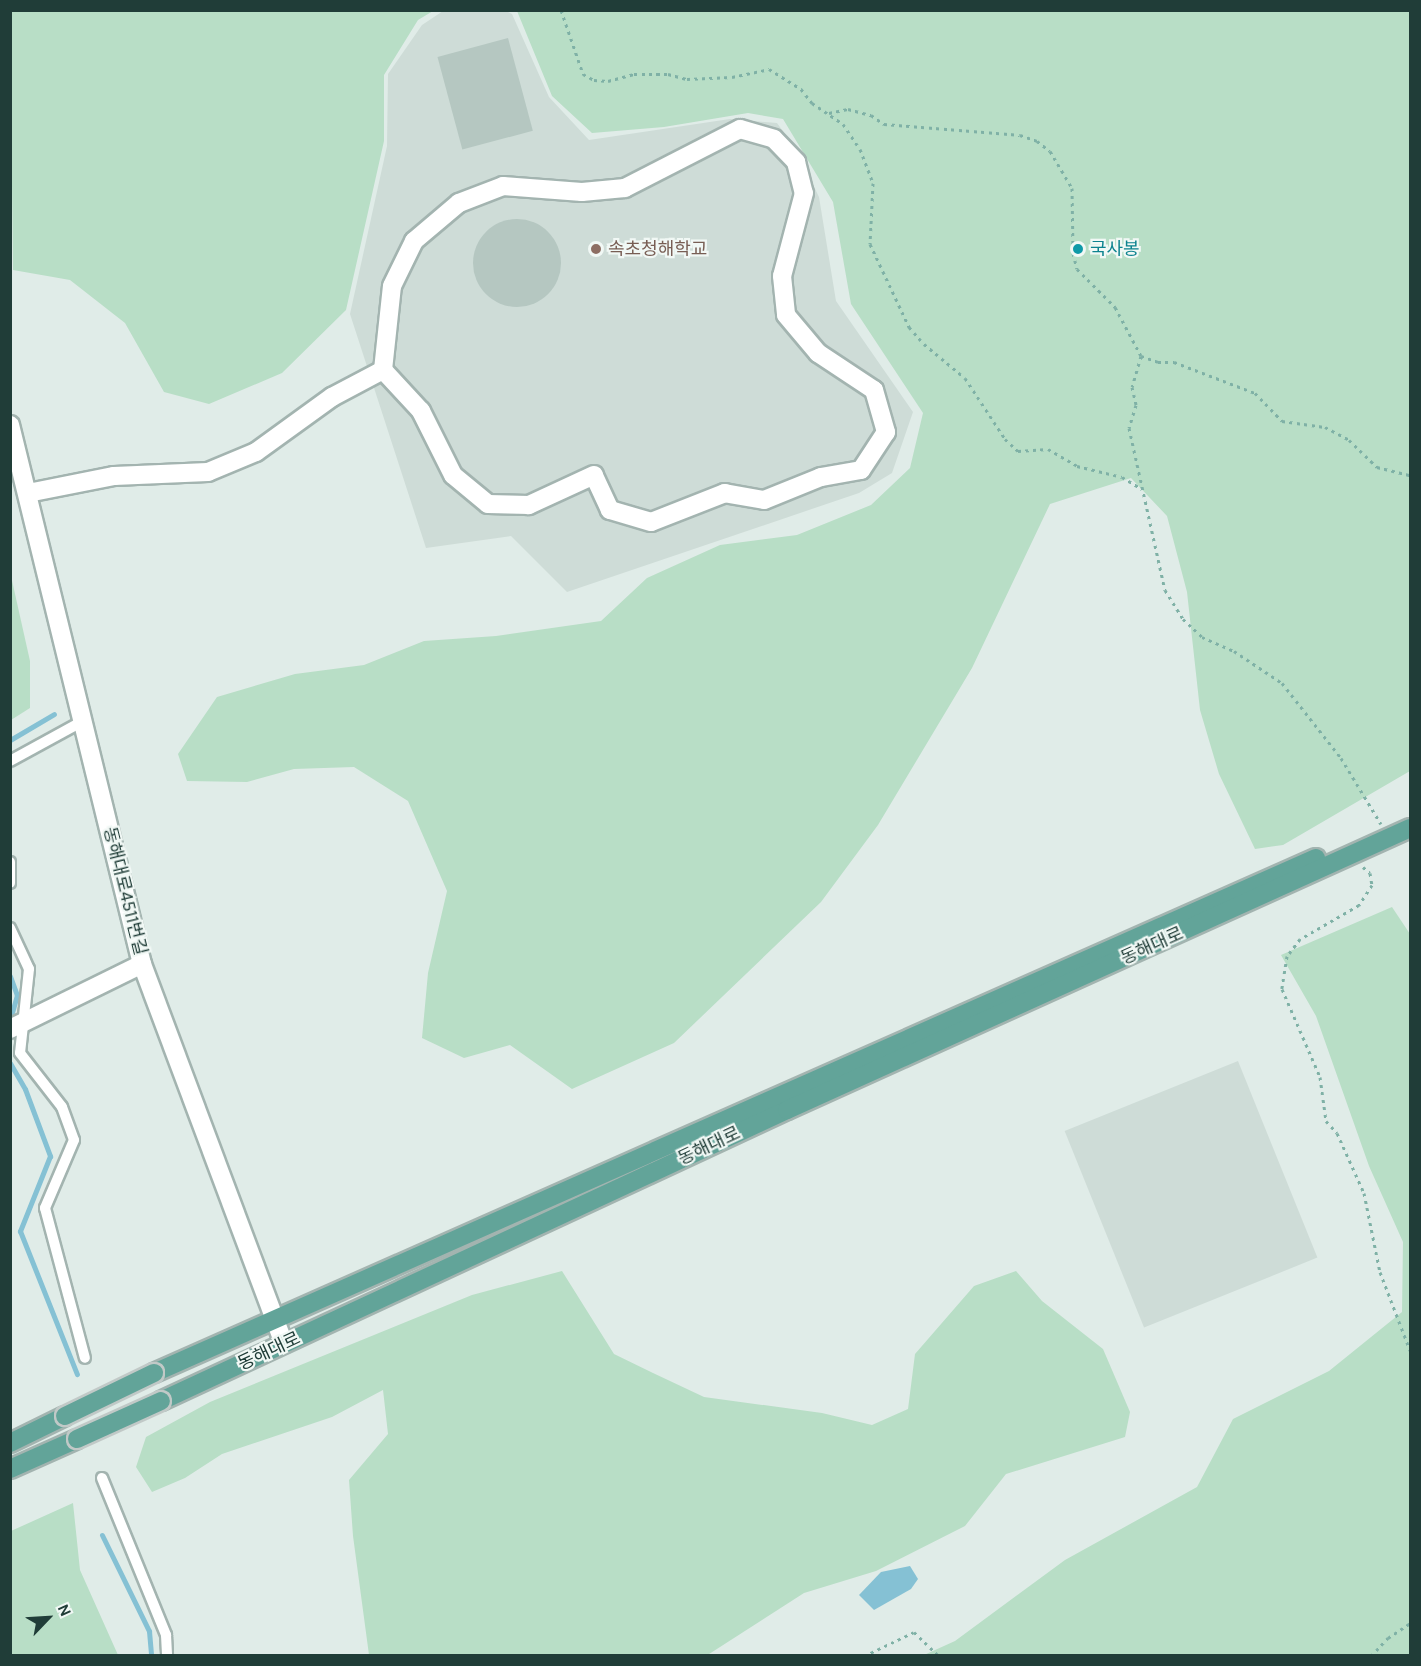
<!DOCTYPE html>
<meta charset="utf-8">
<style>
body{margin:0}
#map{position:relative;width:1421px;height:1666px;overflow:hidden;background:#e0ece8;font-family:Karla,"Noto Sans KR",sans-serif}
div>[style]{position:absolute}
.built>*{inset:0;background:#cedcd7;transform-origin:0 0}
.green>*{inset:0;background:#b8dec6}
.water>*{inset:0;background:#85c1d4}
.stream>*{height:5px;margin:-2.5px;padding:0 2.5px;transform-origin:2.5px;border-radius:2.5px;background:#85c1d4}
.building>*{inset:0;background:#b5c7c1;transform-origin:0 0}
.round{border-radius:50%}
.path>*{height:3px;margin-top:-1.5px;transform-origin:0;background:repeating-linear-gradient(90deg,#7fb1a6 0 3px,transparent 0 7.5px)}
.roads{filter:drop-shadow(2px 0 #a3b4b0) drop-shadow(-2px 0 #a3b4b0) drop-shadow(0 2px #a3b4b0) drop-shadow(0 -2px #a3b4b0)}
.service>*{height:10px;margin:-5px;padding:0 5px;transform-origin:5px;border-radius:5px;background:#fff}
.minor>*{height:18px;margin:-9px;padding:0 9px;transform-origin:9px;border-radius:9px;background:#fff}
.primary>*{height:18px;margin:-9px;padding:0 9px;transform-origin:9px;border-radius:9px;background:#62a499}
.bridges{filter:drop-shadow(2px 0 #c1c9c7) drop-shadow(-2px 0 #c1c9c7) drop-shadow(0 2px #c1c9c7) drop-shadow(0 -2px #c1c9c7)}
.primary-bridge>*{height:18px;margin:-9px;padding:0 9px;transform-origin:9px;border-radius:9px;background:#62a499}
.dots>*{width:16px;height:16px;translate:-50% -50%;box-sizing:border-box;border:3px solid #f1f8f5;border-radius:50%}
span{translate:-50% -50%;white-space:nowrap;text-align:center;line-height:1.15;-webkit-text-stroke:4.5px #f1f8f5;paint-order:stroke}
.education-label{font-size:18px;color:#785e54}
.left{translate:0 -50%;text-align:left}
.culture-label{font-size:18px;color:#0d838f}
.street-label{font-size:18px;color:#203d38}
.frame{position:absolute;inset:0;border:12px solid #203d38;pointer-events:none}
.north{position:absolute;left:18px;top:1588px;width:60px;height:60px;-webkit-text-stroke:4px #f1f8f5;paint-order:stroke;rotate:65deg;font-size:16px;font-weight:700;line-height:24px;text-align:center;color:#203d38}
.north::after{content:'';display:block;margin:auto;width:21px;height:27px;background:#203d38;clip-path:polygon(50% 0,100% 100%,50% 72%,0 100%)}
</style>
<div id="map">
<div class="built">
<i style="clip-path:polygon(443px 11px,506px 11px,512px 14px,549px 97px,589px 140px,730px 119px,777px 123px,795px 148px,819px 197px,836px 301px,913px 412px,892px 473px,859px 493px,567px 592px,511px 536px,426px 548px,350px 314px,387px 146px,388px 74px,422px 25px)"></i>
<i style="left:1238px;top:1061px;width:212px;height:187px;rotate:68deg"></i>
</div>
<div class="green">
<i style="clip-path:polygon(10px 11px,433px 11px,418px 20px,384px 75px,384px 141px,346px 310px,282px 373px,209px 404px,164px 392px,125px 323px,70px 280px,13px 270px)"></i>
<i style="clip-path:polygon(517px 11px,1410px 11px,1410px 771px,1283px 845px,1255px 849px,1219px 774px,1200px 710px,1187px 592px,1167px 516px,1131px 478px,1050px 504px,972px 668px,878px 825px,821px 902px,674px 1043px,572px 1089px,510px 1045px,464px 1058px,422px 1038px,428px 973px,447px 891px,408px 801px,354px 767px,294px 769px,247px 782px,187px 781px,178px 754px,217px 697px,295px 674px,364px 665px,424px 641px,496px 636px,601px 621px,647px 578px,720px 545px,797px 535px,871px 505px,910px 468px,923px 413px,851px 304px,833px 202px,783px 119px,748px 113px,664px 127px,592px 133px,552px 96px)"></i>
<i style="clip-path:polygon(11px 576px,30px 661px,30px 708px,11px 720px)"></i>
<i style="clip-path:polygon(1392px 907px,1410px 934px,1410px 1655px,924px 1655px,955px 1641px,1065px 1560px,1197px 1487px,1233px 1419px,1329px 1371px,1402px 1312px,1403px 1242px,1369px 1166px,1316px 1016px,1281px 955px)"></i>
<i style="clip-path:polygon(562px 1271px,614px 1354px,653px 1373px,704px 1397px,822px 1413px,872px 1425px,908px 1409px,915px 1354px,974px 1286px,1016px 1271px,1042px 1301px,1103px 1349px,1130px 1412px,1125px 1437px,1006px 1474px,965px 1526px,876px 1571px,804px 1593px,706px 1656px,369px 1655px,353px 1536px,349px 1480px,388px 1434px,383px 1390px,332px 1417px,222px 1454px,185px 1478px,152px 1492px,136px 1467px,146px 1437px,210px 1402px,472px 1295px)"></i>
<i style="clip-path:polygon(73px 1503px,80px 1570px,118px 1655px,11px 1655px,11px 1531px)"></i>
</div>
<div class="water">
<i style="clip-path:polygon(910px 1566px,918px 1579px,911px 1589px,874px 1610px,859px 1595px,881px 1572px)"></i>
</div>
<div class="stream">
<i style="left:10px;top:740px;width:51px;rotate:-30.6deg"></i>
<i style="left:10px;top:976px;width:20px;rotate:70deg"></i>
<i style="left:17px;top:995px;width:25px;rotate:106deg"></i>
<i style="left:10px;top:1063px;width:30px;rotate:60deg"></i>
<i style="left:25px;top:1089px;width:72px;rotate:69.5deg"></i>
<i style="left:50px;top:1156px;width:81px;rotate:111.8deg"></i>
<i style="left:20px;top:1231px;width:154px;rotate:68.3deg"></i>
<i style="left:102px;top:1535px;width:107px;rotate:63.9deg"></i>
<i style="left:149px;top:1631px;width:25px;rotate:85deg"></i>
</div>
<div class="building">
<i style="left:508px;top:38px;width:96px;height:73px;rotate:75deg"></i>
<i class="round" style="left:473px;top:219px;width:88px;height:88px"></i>
</div>
<div class="path">
<i style="left:561px;top:10px;width:68px;rotate:71deg"></i>
<i style="left:583px;top:74px;width:13px;rotate:29deg"></i>
<i style="left:594px;top:80px;width:14px;rotate:4deg"></i>
<i style="left:608px;top:81px;width:27px;rotate:-15deg"></i>
<i style="left:634px;top:74px;width:34px"></i>
<i style="left:668px;top:74px;width:20px;rotate:15deg"></i>
<i style="left:687px;top:79px;width:45px;rotate:-2.5deg"></i>
<i style="left:732px;top:77px;width:38px;rotate:-12deg"></i>
<i style="left:769px;top:69px;width:38px;rotate:32deg"></i>
<i style="left:801px;top:89px;width:18px;rotate:52deg"></i>
<i style="left:812px;top:103px;width:37px;rotate:34deg"></i>
<i style="left:843px;top:124px;width:30px;rotate:56deg"></i>
<i style="left:860px;top:149px;width:36px;rotate:69deg"></i>
<i style="left:873px;top:183px;width:61px;rotate:92.8deg"></i>
<i style="left:870px;top:244px;width:92px;rotate:64.8deg"></i>
<i style="left:909px;top:327px;width:23px;rotate:49deg"></i>
<i style="left:924px;top:344px;width:53px;rotate:39.7deg"></i>
<i style="left:965px;top:378px;width:73px;rotate:56.7deg"></i>
<i style="left:1005px;top:439px;width:18px;rotate:43deg"></i>
<i style="left:1018px;top:451px;width:30px;rotate:-4deg"></i>
<i style="left:1048px;top:449px;width:34px;rotate:30deg"></i>
<i style="left:1077px;top:466px;width:46px;rotate:13.7deg"></i>
<i style="left:1122px;top:477px;width:23px;rotate:31deg"></i>
<i style="left:829px;top:113px;width:19px;rotate:-12deg"></i>
<i style="left:848px;top:109px;width:24px;rotate:15deg"></i>
<i style="left:871px;top:115px;width:16px;rotate:35deg"></i>
<i style="left:884px;top:124px;width:136px;rotate:4.6deg"></i>
<i style="left:1020px;top:135px;width:18px;rotate:19deg"></i>
<i style="left:1037px;top:141px;width:16px;rotate:38deg"></i>
<i style="left:1050px;top:151px;width:43px;rotate:59.3deg"></i>
<i style="left:1072px;top:188px;width:65px;rotate:89.1deg"></i>
<i style="left:1073px;top:253px;width:16px;rotate:76deg"></i>
<i style="left:1077px;top:269px;width:54px;rotate:45deg"></i>
<i style="left:1115px;top:307px;width:55px;rotate:62deg"></i>
<i style="left:1141px;top:356px;width:18px;rotate:19deg"></i>
<i style="left:1158px;top:362px;width:16px"></i>
<i style="left:1174px;top:362px;width:87px;rotate:20.9deg"></i>
<i style="left:1255px;top:393px;width:39px;rotate:46deg"></i>
<i style="left:1282px;top:421px;width:43px;rotate:7.9deg"></i>
<i style="left:1325px;top:427px;width:27px;rotate:28deg"></i>
<i style="left:1349px;top:440px;width:39px;rotate:44deg"></i>
<i style="left:1377px;top:467px;width:34px;rotate:14deg"></i>
<i style="left:1141px;top:356px;width:32px;rotate:106deg"></i>
<i style="left:1132px;top:387px;width:18px;rotate:77deg"></i>
<i style="left:1136px;top:405px;width:24px;rotate:107deg"></i>
<i style="left:1129px;top:428px;width:166px;rotate:77.5deg"></i>
<i style="left:1165px;top:590px;width:34px;rotate:58deg"></i>
<i style="left:1183px;top:619px;width:26px;rotate:43deg"></i>
<i style="left:1202px;top:637px;width:35px;rotate:24deg"></i>
<i style="left:1234px;top:651px;width:58px;rotate:33.7deg"></i>
<i style="left:1282px;top:683px;width:95px;rotate:51.8deg"></i>
<i style="left:1341px;top:758px;width:77px;rotate:58.8deg"></i>
<i style="left:1363px;top:867px;width:9px;rotate:41deg"></i>
<i style="left:1370px;top:873px;width:12px;rotate:81deg"></i>
<i style="left:1372px;top:885px;width:24px;rotate:123deg"></i>
<i style="left:1359px;top:905px;width:68px;rotate:150deg"></i>
<i style="left:1300px;top:939px;width:21px;rotate:127deg"></i>
<i style="left:1287px;top:956px;width:33px;rotate:99deg"></i>
<i style="left:1282px;top:989px;width:96px;rotate:66.6deg"></i>
<i style="left:1320px;top:1077px;width:44px;rotate:82.2deg"></i>
<i style="left:1326px;top:1121px;width:16px;rotate:47deg"></i>
<i style="left:1337px;top:1133px;width:66px;rotate:65.8deg"></i>
<i style="left:1364px;top:1193px;width:81px;rotate:78.6deg"></i>
<i style="left:1380px;top:1272px;width:84px;rotate:69deg"></i>
<i style="left:864px;top:1656px;width:55px;rotate:-25.6deg"></i>
<i style="left:914px;top:1632px;width:35px;rotate:44deg"></i>
<i style="left:1371px;top:1656px;width:25px;rotate:-47deg"></i>
<i style="left:1388px;top:1638px;width:27px;rotate:-34deg"></i>
</div>
<div class="roads">
<div class="service">
<i style="left:10px;top:761px;width:83px;rotate:-28.7deg"></i>
<i style="left:10px;top:862px;width:21px;rotate:90deg"></i>
<i style="left:10px;top:928px;width:45px;rotate:65.1deg"></i>
<i style="left:29px;top:969px;width:84px;rotate:96.1deg"></i>
<i style="left:20px;top:1053px;width:68px;rotate:52.1deg"></i>
<i style="left:62px;top:1107px;width:35px;rotate:70deg"></i>
<i style="left:74px;top:1140px;width:74px;rotate:113.1deg"></i>
<i style="left:45px;top:1208px;width:155px;rotate:75.1deg"></i>
<i style="left:102px;top:1478px;width:170px;rotate:67.8deg"></i>
<i style="left:166px;top:1635px;width:21px;rotate:87deg"></i>
</div>
<div class="minor">
<i style="left:740px;top:129px;width:35px;rotate:16deg"></i>
<i style="left:774px;top:139px;width:32px;rotate:46deg"></i>
<i style="left:796px;top:162px;width:32px;rotate:76deg"></i>
<i style="left:804px;top:193px;width:86px;rotate:104.8deg"></i>
<i style="left:782px;top:276px;width:39px;rotate:84deg"></i>
<i style="left:786px;top:315px;width:50px;rotate:49.9deg"></i>
<i style="left:818px;top:353px;width:67px;rotate:33.5deg"></i>
<i style="left:874px;top:390px;width:44px;rotate:74.1deg"></i>
<i style="left:886px;top:432px;width:45px;rotate:123.3deg"></i>
<i style="left:861px;top:470px;width:41px;rotate:170.1deg"></i>
<i style="left:821px;top:477px;width:61px;rotate:158deg"></i>
<i style="left:764px;top:500px;width:40px;rotate:-170deg"></i>
<i style="left:725px;top:493px;width:79px;rotate:158.6deg"></i>
<i style="left:651px;top:522px;width:43px;rotate:-163.7deg"></i>
<i style="left:610px;top:510px;width:38px;rotate:-115deg"></i>
<i style="left:594px;top:475px;width:72px;rotate:155.2deg"></i>
<i style="left:529px;top:505px;width:41px;rotate:-178.6deg"></i>
<i style="left:488px;top:504px;width:45px;rotate:-140.4deg"></i>
<i style="left:453px;top:475px;width:72px;rotate:-116.6deg"></i>
<i style="left:421px;top:411px;width:56px;rotate:-132.8deg"></i>
<i style="left:383px;top:370px;width:84px;rotate:-83.9deg"></i>
<i style="left:392px;top:286px;width:50px;rotate:-63.9deg"></i>
<i style="left:414px;top:241px;width:59px;rotate:-40.2deg"></i>
<i style="left:459px;top:203px;width:47px;rotate:-21.1deg"></i>
<i style="left:503px;top:186px;width:79px;rotate:4.3deg"></i>
<i style="left:582px;top:192px;width:43px;rotate:-5.3deg"></i>
<i style="left:625px;top:188px;width:129px;rotate:-27.2deg"></i>
<i style="left:10px;top:425px;width:555px;rotate:76.24deg"></i>
<i style="left:142px;top:964px;width:405px;rotate:69.5deg"></i>
<i style="left:28px;top:493px;width:88px;rotate:-11.2deg"></i>
<i style="left:114px;top:476px;width:94px;rotate:-2.4deg"></i>
<i style="left:208px;top:472px;width:52px;rotate:-22.6deg"></i>
<i style="left:256px;top:452px;width:94px;rotate:-35.9deg"></i>
<i style="left:332px;top:397px;width:58px;rotate:-27.9deg"></i>
<i style="left:10px;top:1029px;width:147px;rotate:-26.2deg"></i>
</div>
<div class="primary">
<i style="left:154px;top:1373px;width:1271px;rotate:-23.9deg"></i>
<i style="left:161px;top:1401px;width:690px;rotate:-24.93deg"></i>
<i style="left:787px;top:1110px;width:684px;rotate:-24.35deg"></i>
<i style="left:10px;top:1443px;width:61px;rotate:-26.1deg"></i>
<i style="left:10px;top:1469px;width:73px;rotate:-24.1deg"></i>
</div>
</div>
<div class="bridges">
<div class="primary-bridge">
<i style="left:65px;top:1416px;width:99px;rotate:-25.8deg"></i>
<i style="left:77px;top:1439px;width:92px;rotate:-24.3deg"></i>
</div>
</div>
<div class="dots">
<i style="left:596px;top:249px;background:#8d6e63"></i>
<i style="left:1078px;top:249px;background:#0f9aa8"></i>
</div>
<div class="education-label">
<span class="left" style="left:608px;top:249px">속초청해학교</span>
</div>
<div class="culture-label">
<span class="left" style="left:1090px;top:249px">국사봉</span>
</div>
<div class="street-label">
<span style="left:125px;top:891px;rotate:76deg">동해대로4511번길</span>
<span style="left:1152px;top:946px;rotate:-24deg">동해대로</span>
<span style="left:709px;top:1146px;rotate:-25deg">동해대로</span>
<span style="left:269px;top:1351px;rotate:-25deg">동해대로</span>
</div>
<div class="frame"></div>
<div class="north">N</div>
</div>
